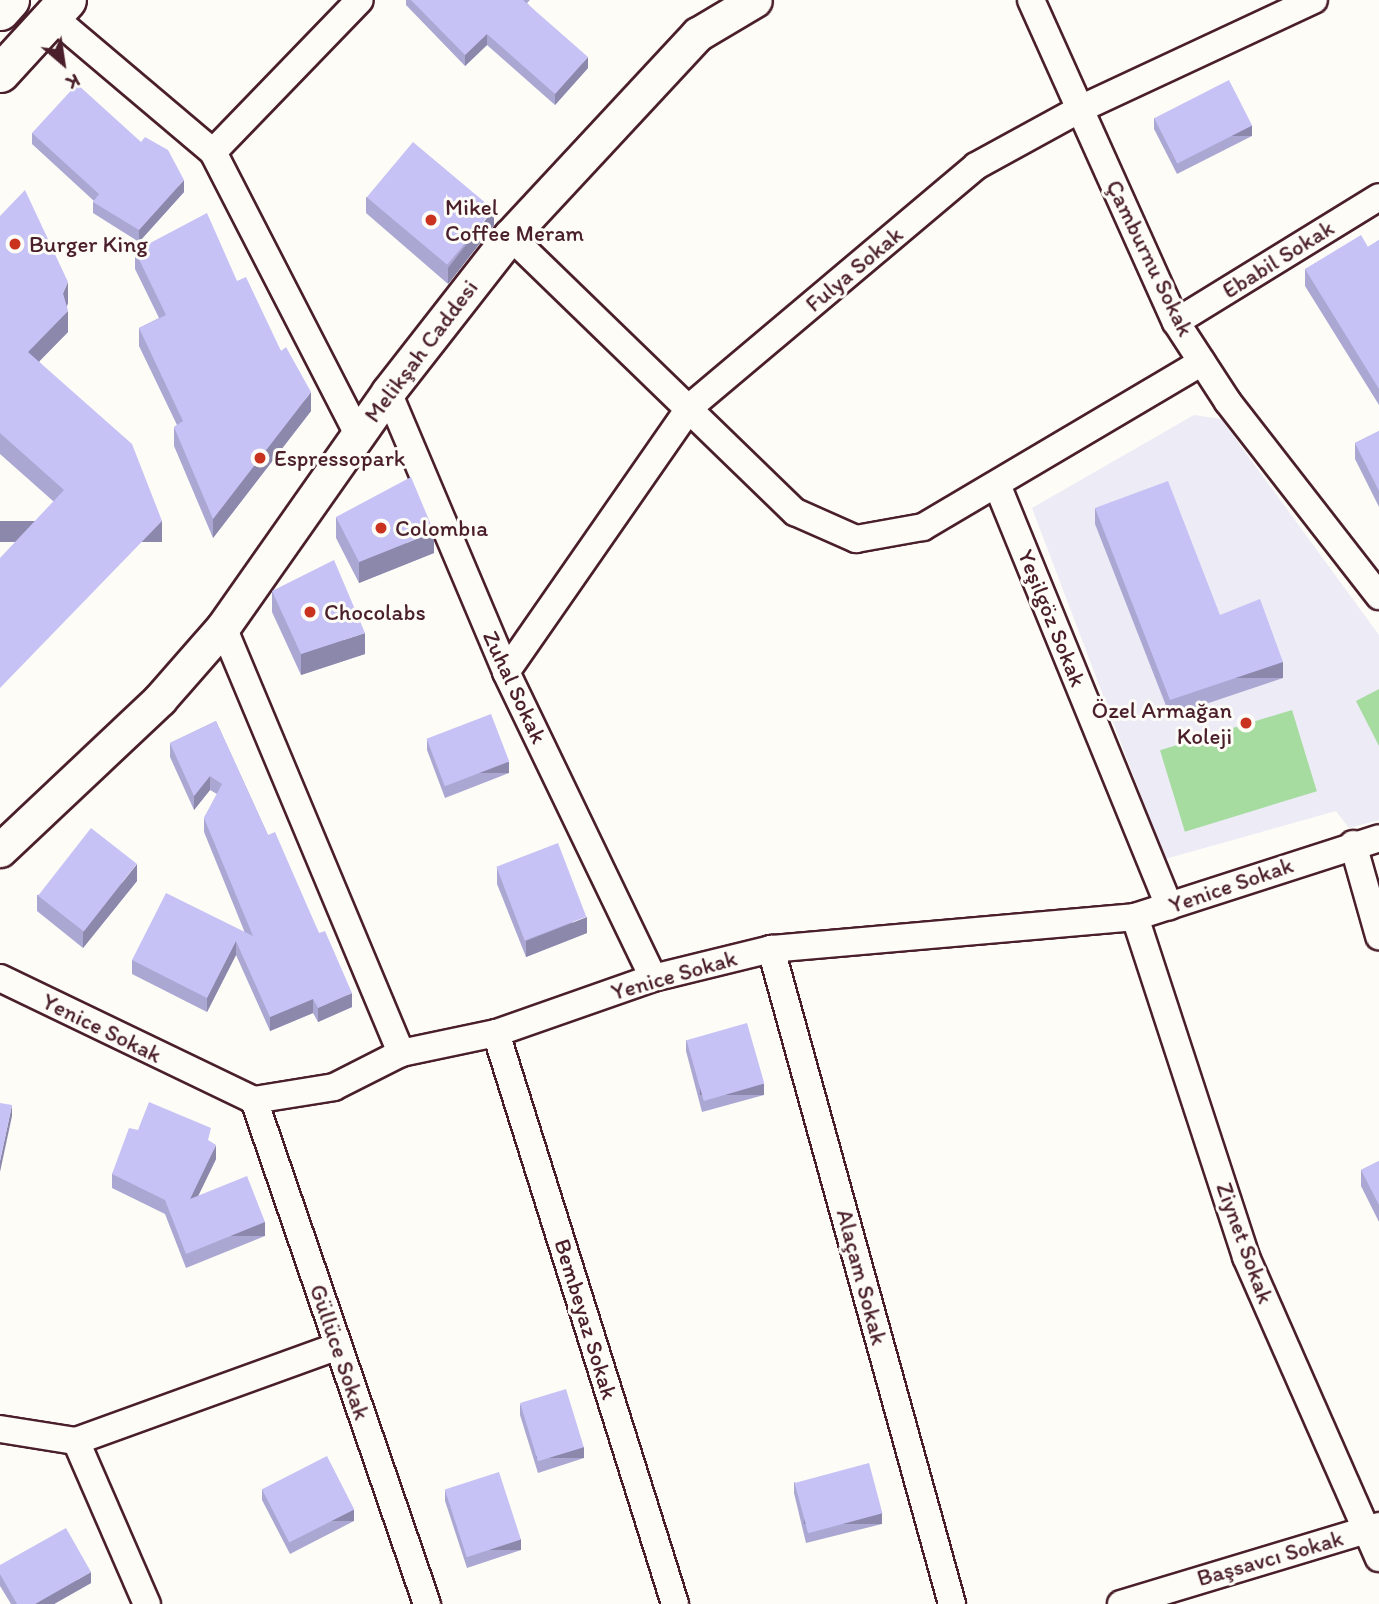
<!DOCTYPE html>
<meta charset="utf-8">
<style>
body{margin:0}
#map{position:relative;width:1379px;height:1604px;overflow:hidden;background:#fdfcf7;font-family:Itim,sans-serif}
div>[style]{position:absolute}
.built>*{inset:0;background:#ecebf6}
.green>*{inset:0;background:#a6dc9f;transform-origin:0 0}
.roads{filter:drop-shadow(2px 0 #4a1f2b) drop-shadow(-2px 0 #4a1f2b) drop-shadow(0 2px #4a1f2b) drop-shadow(0 -2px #4a1f2b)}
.minor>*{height:26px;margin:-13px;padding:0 13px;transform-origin:13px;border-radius:13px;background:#fdfcf7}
.tertiary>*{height:33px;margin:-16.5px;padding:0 16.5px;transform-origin:16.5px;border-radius:16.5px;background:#fdfcf7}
.secondary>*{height:37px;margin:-18.5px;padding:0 18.5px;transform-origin:18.5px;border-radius:18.5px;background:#fdfcf7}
.wall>*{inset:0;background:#aaa7d3}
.shaded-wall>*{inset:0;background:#8b88ac;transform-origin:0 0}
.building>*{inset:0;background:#c6c2f5;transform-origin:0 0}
.dots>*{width:19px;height:19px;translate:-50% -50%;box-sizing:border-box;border:4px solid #fdfcf7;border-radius:50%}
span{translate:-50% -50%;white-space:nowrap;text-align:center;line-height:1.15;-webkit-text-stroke:6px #fdfcf7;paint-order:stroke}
.poi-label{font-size:23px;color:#4a1f2b}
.left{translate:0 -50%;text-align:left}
.right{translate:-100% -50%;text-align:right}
.street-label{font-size:23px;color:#4a1f2b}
.north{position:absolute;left:28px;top:28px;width:70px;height:70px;-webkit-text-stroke:5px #fdfcf7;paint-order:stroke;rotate:151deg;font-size:19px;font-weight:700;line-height:28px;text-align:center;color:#4a1f2b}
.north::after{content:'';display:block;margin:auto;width:24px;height:32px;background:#4a1f2b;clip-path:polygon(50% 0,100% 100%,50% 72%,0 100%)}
</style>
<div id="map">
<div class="built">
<i style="clip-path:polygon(1194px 415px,1221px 419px,1379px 635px,1379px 820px,1349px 828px,1336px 811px,1165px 859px,1032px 508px)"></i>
</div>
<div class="green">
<i style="clip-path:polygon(1379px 689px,1379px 746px,1356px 701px)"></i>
<i style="left:1292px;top:710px;width:85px;height:138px;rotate:73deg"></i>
</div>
<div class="roads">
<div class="minor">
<i style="left:1031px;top:0;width:353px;rotate:65.8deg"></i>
<i style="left:1176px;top:322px;width:95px;rotate:57deg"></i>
<i style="left:1228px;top:402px;width:246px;rotate:52.1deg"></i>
<i style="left:52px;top:16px;width:211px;rotate:40.2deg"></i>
<i style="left:213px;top:152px;width:317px;rotate:62.8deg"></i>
<i style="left:213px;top:152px;width:211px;rotate:-46deg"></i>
<i style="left:510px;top:236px;width:397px;rotate:44.1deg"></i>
<i style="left:795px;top:512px;width:67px;rotate:23.9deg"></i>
<i style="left:856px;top:539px;width:68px;rotate:-10.2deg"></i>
<i style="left:923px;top:527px;width:324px;rotate:-30.6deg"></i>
<i style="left:1176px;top:322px;width:238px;rotate:-31.6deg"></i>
<i style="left:388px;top:392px;width:304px;rotate:67.1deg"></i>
<i style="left:506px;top:672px;width:339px;rotate:64.3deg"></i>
<i style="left:998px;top:487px;width:453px;rotate:67.8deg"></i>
<i style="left:223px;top:627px;width:462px;rotate:67.3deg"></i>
<i style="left:506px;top:672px;width:323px;rotate:-55.2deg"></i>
<i style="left:690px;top:407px;width:374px;rotate:-40.1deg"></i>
<i style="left:976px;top:166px;width:119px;rotate:-28.7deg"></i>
<i style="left:1080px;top:109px;width:258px;rotate:-25deg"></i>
<i style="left:1353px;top:844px;width:96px;rotate:74.2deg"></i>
<i style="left:1135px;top:917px;width:358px;rotate:71.9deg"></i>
<i style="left:1246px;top:1257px;width:329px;rotate:66.2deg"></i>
<i style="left:771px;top:949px;width:680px;rotate:74.55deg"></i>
<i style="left:0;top:978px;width:282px;rotate:25.7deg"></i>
<i style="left:254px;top:1100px;width:81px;rotate:-9.2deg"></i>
<i style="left:334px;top:1087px;width:75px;rotate:-26.9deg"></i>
<i style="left:401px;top:1053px;width:97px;rotate:-11.9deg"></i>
<i style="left:496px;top:1033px;width:166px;rotate:-19.3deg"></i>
<i style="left:653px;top:978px;width:122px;rotate:-13.8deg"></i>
<i style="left:771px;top:949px;width:365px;rotate:-5deg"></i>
<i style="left:1135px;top:917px;width:256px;rotate:-17.9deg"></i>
<i style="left:496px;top:1033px;width:598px;rotate:72.59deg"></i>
<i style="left:254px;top:1100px;width:533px;rotate:71.06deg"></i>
<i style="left:0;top:1429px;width:77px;rotate:9deg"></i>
<i style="left:76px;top:1441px;width:279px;rotate:-19.9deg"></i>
<i style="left:76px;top:1441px;width:178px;rotate:66.5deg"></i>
<i style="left:1121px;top:1604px;width:270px;rotate:-16.8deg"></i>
</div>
<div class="tertiary">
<i style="left:0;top:850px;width:220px;rotate:-43.3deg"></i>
<i style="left:160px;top:699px;width:96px;rotate:-48.8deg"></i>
<i style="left:223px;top:627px;width:287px;rotate:-54.9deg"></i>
<i style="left:388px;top:392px;width:198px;rotate:-52deg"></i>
<i style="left:510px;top:236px;width:276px;rotate:-47.1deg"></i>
<i style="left:698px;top:34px;width:66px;rotate:-30.8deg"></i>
</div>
<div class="secondary">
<i style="left:0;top:11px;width:15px;rotate:-48deg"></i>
<i style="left:0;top:73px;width:99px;rotate:-47.5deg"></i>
</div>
</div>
<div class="wall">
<i style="clip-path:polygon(406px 0,530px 0,527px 3px,588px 68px,555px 105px,487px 45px,465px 66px,406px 5px)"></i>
<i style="clip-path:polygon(1154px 118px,1252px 136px,1177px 174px,1154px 129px)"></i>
<i style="clip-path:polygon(32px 133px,141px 142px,184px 192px,139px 242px,93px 213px,93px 202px,94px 201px,32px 144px)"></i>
<i style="clip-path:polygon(366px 197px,494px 225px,448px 284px,366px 213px)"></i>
<i style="clip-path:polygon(0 216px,68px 303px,67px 306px,68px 332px,39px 361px,162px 542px,53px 501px,0 454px)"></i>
<i style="clip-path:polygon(1379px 240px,1379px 405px,1305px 286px,1305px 269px,1368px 247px)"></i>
<i style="clip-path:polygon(135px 251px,237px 281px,281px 351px,311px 411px,213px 538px,174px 446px,174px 427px,177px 425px,139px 346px,139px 328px,159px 318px,135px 269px)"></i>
<i style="clip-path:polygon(1379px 431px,1379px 507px,1355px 459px,1355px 443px)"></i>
<i style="clip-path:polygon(1095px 508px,1220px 615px,1283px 678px,1170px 716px,1095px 524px)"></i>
<i style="clip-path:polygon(336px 517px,434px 553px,359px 583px,336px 538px)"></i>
<i style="clip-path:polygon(272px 591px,365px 654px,301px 675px,272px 612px)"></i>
<i style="clip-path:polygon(216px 721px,268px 835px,319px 933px,352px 1007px,318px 1022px,313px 1013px,270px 1031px,236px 955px,207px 1012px,132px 974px,132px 960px,245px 933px,204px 832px,204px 818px,217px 794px,210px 790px,194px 810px,170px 757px,170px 743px)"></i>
<i style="clip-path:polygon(427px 739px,509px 773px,445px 798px,427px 750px)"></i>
<i style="clip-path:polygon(497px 868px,587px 933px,526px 957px,497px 884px)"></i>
<i style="clip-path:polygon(137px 881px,83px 948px,37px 911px,37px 895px)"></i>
<i style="clip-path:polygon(686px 1040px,764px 1095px,702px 1112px,686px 1051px)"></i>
<i style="clip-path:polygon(138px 1130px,211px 1142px,216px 1159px,198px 1196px,265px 1236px,186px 1268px,165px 1214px,112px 1188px,112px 1174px)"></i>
<i style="clip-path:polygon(1379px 1161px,1379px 1222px,1361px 1186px,1361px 1170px)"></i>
<i style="clip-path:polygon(520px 1404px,584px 1458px,538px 1473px,520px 1415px)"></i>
<i style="clip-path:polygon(794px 1482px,882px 1524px,806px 1543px,794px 1493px)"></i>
<i style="clip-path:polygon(262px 1489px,354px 1521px,290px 1554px,262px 1500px)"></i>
<i style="clip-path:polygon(445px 1490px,521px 1550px,467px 1568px,445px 1501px)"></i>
<i style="clip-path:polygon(0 1565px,91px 1583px,54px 1604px,11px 1604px,0 1586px)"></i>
</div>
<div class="shaded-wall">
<i style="clip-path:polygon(487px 34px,487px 45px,465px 66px,465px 55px)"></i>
<i style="clip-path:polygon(588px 57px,588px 68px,555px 105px,555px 94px)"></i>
<i style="left:1252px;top:125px;width:11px;height:84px;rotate:90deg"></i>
<i style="clip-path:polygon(184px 180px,184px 192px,139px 242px,139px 230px)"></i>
<i style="clip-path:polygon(494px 209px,494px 225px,448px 284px,448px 268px)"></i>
<i style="clip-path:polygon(68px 282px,68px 303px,63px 314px,63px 293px)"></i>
<i style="clip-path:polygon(68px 311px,68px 332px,28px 373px,28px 352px)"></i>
<i style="clip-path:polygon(311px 392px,311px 411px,213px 538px,213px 519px)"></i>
<i style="left:162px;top:521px;width:21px;height:233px;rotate:90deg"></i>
<i style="clip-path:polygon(434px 532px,434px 553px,359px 583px,359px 562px)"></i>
<i style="clip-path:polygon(365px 633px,365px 654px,301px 675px,301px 654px)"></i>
<i style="left:1283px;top:662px;width:16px;height:119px;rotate:90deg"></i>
<i style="left:509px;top:762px;width:11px;height:69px;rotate:90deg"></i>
<i style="clip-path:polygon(210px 776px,210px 790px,194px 810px,194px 796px)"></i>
<i style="clip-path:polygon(137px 864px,137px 881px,83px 948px,83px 932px)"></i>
<i style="clip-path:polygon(587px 917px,587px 933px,526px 957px,526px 941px)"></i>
<i style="clip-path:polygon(236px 941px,236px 955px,207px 1012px,207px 998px)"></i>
<i style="clip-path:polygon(352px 993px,352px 1007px,318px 1022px,318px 1008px)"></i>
<i style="clip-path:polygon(313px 999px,313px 1013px,270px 1031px,270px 1017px)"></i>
<i style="left:764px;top:1084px;width:11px;height:64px;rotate:90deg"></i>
<i style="clip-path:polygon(12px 1105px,12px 1116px,0 1172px,0 1161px)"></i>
<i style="clip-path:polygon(216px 1145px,216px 1159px,190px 1213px,190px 1199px)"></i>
<i style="left:265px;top:1222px;width:14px;height:85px;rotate:90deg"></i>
<i style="left:584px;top:1447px;width:11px;height:48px;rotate:90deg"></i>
<i style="left:354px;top:1510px;width:11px;height:72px;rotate:90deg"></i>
<i style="left:882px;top:1513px;width:11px;height:78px;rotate:90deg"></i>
<i style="left:521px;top:1539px;width:11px;height:57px;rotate:90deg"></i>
<i style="clip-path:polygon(91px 1572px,91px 1583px,54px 1604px,35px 1604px)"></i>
</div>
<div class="building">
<i style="clip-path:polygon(411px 0,523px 0,588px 57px,555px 94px,487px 34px,465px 55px)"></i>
<i style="left:1229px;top:80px;width:51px;height:84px;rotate:63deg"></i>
<i style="clip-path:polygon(77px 84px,141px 142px,145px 137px,168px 150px,184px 180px,139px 230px,93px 202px,99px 194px,32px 133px)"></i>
<i style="left:413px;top:142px;width:105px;height:72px;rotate:40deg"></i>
<i style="clip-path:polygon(25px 190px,68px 282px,63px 293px,68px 311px,28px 352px,132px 444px,162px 521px,0 688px,0 558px,64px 490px,0 433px,0 216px)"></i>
<i style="clip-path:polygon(207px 213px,237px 281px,246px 277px,281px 351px,286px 347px,311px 392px,213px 519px,174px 427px,183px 421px,139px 328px,166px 315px,135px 251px)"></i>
<i style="clip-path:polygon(1361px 235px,1368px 247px,1379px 240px,1379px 389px,1305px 269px)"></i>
<i style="clip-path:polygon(1379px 431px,1379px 491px,1355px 443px)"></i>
<i style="clip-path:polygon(411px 477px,434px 532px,359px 562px,336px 517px)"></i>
<i style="clip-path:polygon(1168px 481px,1220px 615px,1260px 599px,1283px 662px,1170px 700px,1095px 508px)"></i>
<i style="clip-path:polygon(334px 560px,365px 633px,301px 654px,272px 591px)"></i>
<i style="left:491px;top:714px;width:51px;height:69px;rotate:69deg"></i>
<i style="clip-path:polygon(216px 721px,268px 835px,275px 832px,319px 933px,325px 931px,352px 993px,318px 1008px,313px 999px,270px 1017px,236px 941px,207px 998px,132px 960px,166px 893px,253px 936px,204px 818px,222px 784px,210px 776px,194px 796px,170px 743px)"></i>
<i style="left:91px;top:828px;width:58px;height:86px;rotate:38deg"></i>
<i style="left:558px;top:843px;width:79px;height:66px;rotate:69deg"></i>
<i style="left:747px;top:1023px;width:63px;height:63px;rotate:74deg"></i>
<i style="clip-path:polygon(149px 1102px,211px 1128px,208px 1140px,216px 1145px,190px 1199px,247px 1176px,265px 1222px,186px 1254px,165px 1200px,112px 1174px,129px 1128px,138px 1130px)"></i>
<i style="clip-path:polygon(0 1103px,12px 1105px,0 1161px)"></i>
<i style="clip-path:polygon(1379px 1161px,1379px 1205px,1361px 1170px)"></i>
<i style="left:566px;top:1389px;width:61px;height:48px;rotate:73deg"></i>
<i style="left:327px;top:1456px;width:60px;height:73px;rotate:63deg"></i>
<i style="left:869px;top:1463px;width:52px;height:77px;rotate:75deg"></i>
<i style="left:499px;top:1472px;width:71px;height:57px;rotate:72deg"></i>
<i style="clip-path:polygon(66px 1528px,91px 1572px,35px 1604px,17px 1604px,0 1574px,0 1565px)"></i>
</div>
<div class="dots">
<i style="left:431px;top:220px;background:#c8321e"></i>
<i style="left:15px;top:244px;background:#c8321e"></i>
<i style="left:260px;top:458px;background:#c8321e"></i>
<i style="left:381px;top:528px;background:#c8321e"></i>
<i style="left:310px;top:612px;background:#c8321e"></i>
<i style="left:1246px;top:723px;background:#c8321e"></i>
</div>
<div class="poi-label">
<span class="left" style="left:445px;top:220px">Mikel<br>Coffee Meram</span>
<span class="left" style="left:29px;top:244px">Burger King</span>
<span class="left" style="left:274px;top:458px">Espressopark</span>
<span class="left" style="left:395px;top:528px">Colombıa</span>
<span class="left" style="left:324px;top:612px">Chocolabs</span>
<span class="right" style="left:1232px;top:723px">Özel Armağan<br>Koleji</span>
</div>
<div class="street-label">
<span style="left:1150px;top:258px;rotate:64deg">Çamburnu Sokak</span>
<span style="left:1278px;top:259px;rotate:-32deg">Ebabil Sokak</span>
<span style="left:854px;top:269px;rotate:-40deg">Fulya Sokak</span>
<span style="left:421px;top:351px;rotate:-53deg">Melikşah Caddesi</span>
<span style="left:1052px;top:618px;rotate:68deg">Yeşilgöz Sokak</span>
<span style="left:515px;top:687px;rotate:65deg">Zuhal Sokak</span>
<span style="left:1231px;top:885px;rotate:-19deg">Yenice Sokak</span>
<span style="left:674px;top:975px;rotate:-16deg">Yenice Sokak</span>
<span style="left:102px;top:1028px;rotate:26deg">Yenice Sokak</span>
<span style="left:1245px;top:1243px;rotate:70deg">Ziynet Sokak</span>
<span style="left:862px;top:1277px;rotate:75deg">Alaçam Sokak</span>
<span style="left:586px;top:1319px;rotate:73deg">Bembeyaz Sokak</span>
<span style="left:340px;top:1352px;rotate:71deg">Güllüce Sokak</span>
<span style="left:1270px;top:1558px;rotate:-16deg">Başsavcı Sokak</span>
</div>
<div class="north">K</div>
</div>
